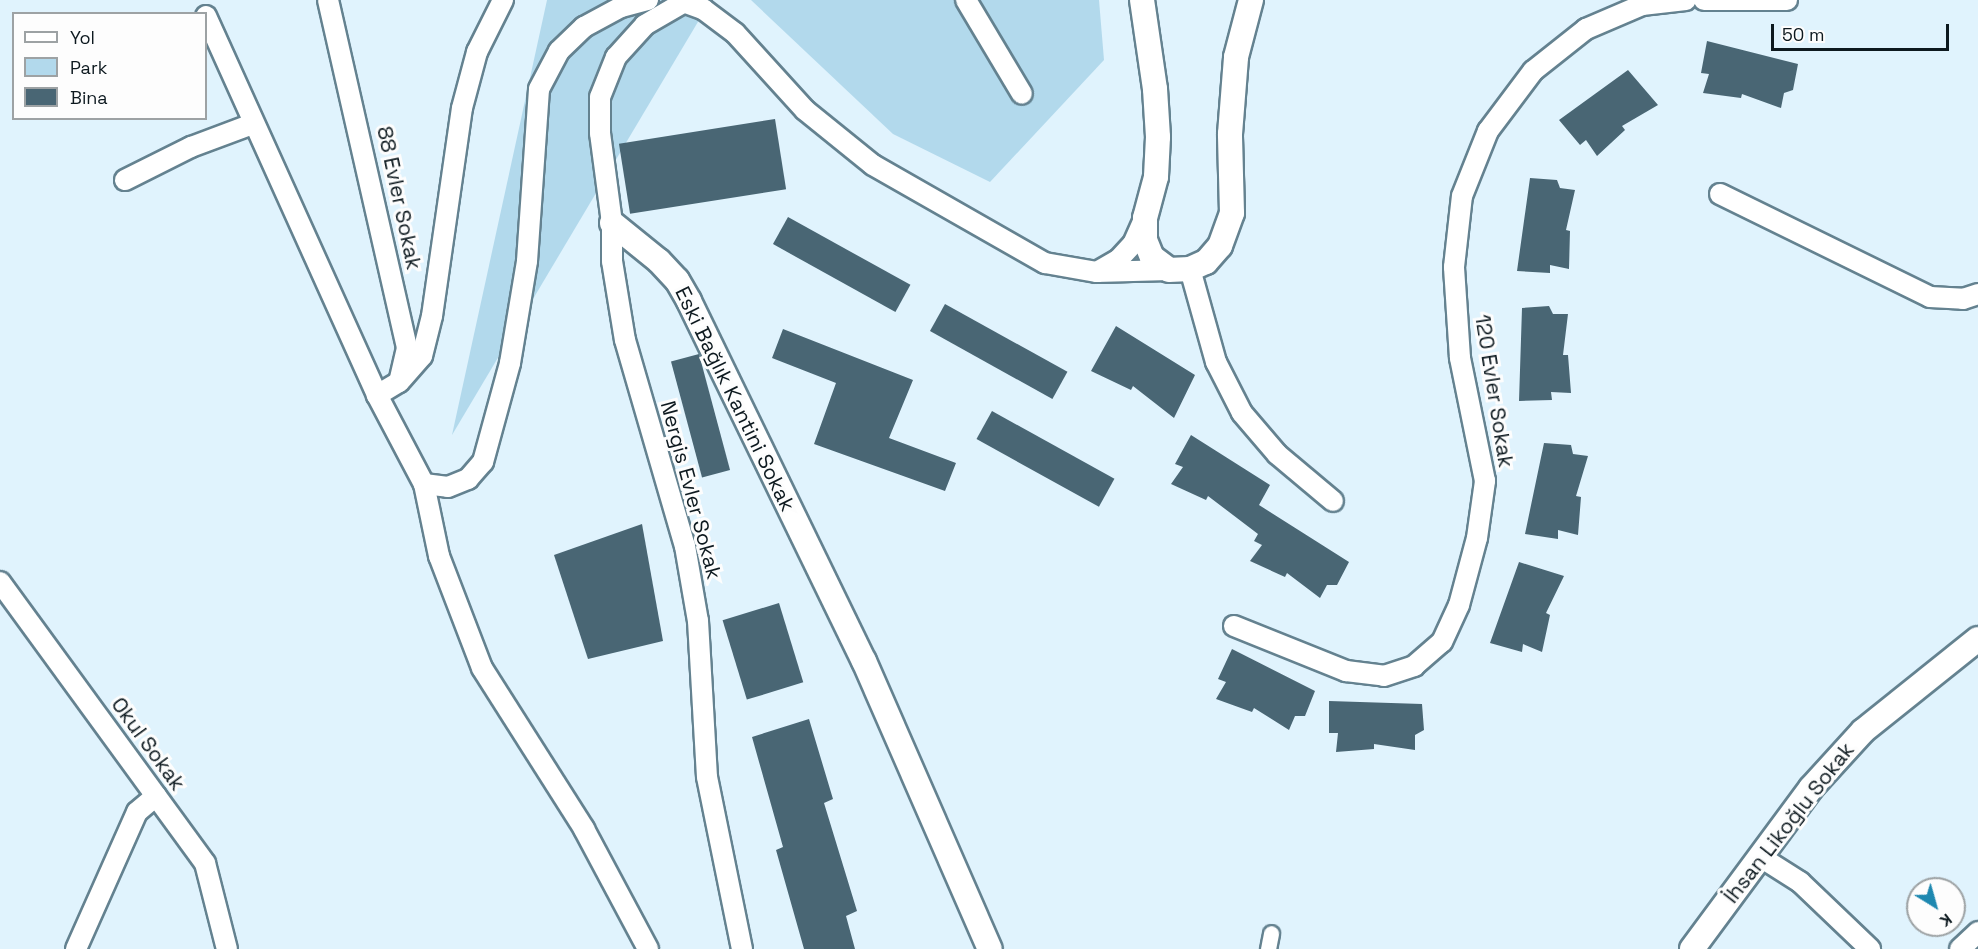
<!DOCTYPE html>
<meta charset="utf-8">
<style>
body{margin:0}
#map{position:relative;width:1978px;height:949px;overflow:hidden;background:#e0f3fd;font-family:"Space Grotesk",sans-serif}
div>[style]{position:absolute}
.green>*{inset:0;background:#b2d9ec}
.building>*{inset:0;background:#496674;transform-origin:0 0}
.roads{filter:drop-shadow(2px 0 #648290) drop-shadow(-2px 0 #648290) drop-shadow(0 2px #648290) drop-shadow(0 -2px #648290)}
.pedestrian>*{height:15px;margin:-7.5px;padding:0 7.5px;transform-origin:7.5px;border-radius:7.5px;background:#fff}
.minor>*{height:20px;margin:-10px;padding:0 10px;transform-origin:10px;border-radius:10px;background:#fff}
.tertiary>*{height:24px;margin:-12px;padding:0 12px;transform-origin:12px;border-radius:12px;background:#fff}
span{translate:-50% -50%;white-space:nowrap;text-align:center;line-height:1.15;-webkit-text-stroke:6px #fdfdfd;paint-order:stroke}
.street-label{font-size:21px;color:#0d191f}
.legend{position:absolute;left:12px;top:12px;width:195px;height:108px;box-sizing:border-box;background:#fdfdfd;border:2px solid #9da2a4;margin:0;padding:8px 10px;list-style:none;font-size:18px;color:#0d191f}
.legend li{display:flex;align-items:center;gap:12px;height:30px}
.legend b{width:30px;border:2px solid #9da2a4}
.north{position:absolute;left:1906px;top:877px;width:60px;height:60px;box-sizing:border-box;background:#fdfdfd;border:2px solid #9da2a4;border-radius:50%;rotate:143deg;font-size:16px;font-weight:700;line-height:24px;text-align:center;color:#0d191f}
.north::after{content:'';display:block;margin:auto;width:21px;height:27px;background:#1e88b0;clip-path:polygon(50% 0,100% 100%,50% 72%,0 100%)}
.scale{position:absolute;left:1771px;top:24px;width:178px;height:27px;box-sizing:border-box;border:3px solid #0d191f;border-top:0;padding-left:8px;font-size:18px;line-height:21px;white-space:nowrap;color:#0d191f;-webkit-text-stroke:4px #fdfdfd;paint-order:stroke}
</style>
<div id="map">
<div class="green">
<i style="clip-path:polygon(547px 0,711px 0,452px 435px)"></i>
<i style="clip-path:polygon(751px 0,1099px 0,1104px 60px,990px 182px,893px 134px)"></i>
</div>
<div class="building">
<i style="clip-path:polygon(1707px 41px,1798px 64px,1793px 90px,1784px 93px,1781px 108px,1742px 94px,1741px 98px,1703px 93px,1709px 74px,1701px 73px)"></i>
<i style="clip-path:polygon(1628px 70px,1658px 105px,1622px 126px,1625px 130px,1597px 156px,1586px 140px,1580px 145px,1559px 120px)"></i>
<i style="left:775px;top:119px;width:71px;height:158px;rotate:81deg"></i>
<i style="clip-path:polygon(1530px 178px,1557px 180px,1560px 188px,1575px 190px,1566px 230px,1570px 231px,1569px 269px,1550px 265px,1550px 273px,1517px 271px)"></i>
<i style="left:788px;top:217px;width:140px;height:31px;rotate:29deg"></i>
<i style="left:945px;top:304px;width:140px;height:31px;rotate:29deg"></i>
<i style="clip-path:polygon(1549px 306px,1553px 314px,1568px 314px,1563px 355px,1568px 355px,1571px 393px,1551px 392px,1552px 400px,1519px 401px,1522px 308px)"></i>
<i style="clip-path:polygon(1116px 326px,1195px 375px,1174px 418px,1133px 386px,1131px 390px,1091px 371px)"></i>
<i style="clip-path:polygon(783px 329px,913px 380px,889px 438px,956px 463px,945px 491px,814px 444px,836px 383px,772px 358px)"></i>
<i style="left:699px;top:354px;width:120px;height:29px;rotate:75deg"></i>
<i style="left:992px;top:411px;width:140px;height:32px;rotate:29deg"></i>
<i style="clip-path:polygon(1191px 435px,1270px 485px,1259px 505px,1349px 562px,1337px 585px,1327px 585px,1320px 598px,1287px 573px,1285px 577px,1250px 561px,1262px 545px,1254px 541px,1258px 534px,1208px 496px,1206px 500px,1171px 484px,1183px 467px,1175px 464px)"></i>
<i style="clip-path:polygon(1544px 443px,1571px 445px,1573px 454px,1588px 456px,1576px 496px,1581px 497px,1578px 535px,1558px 530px,1558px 539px,1525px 534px)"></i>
<i style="clip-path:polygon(642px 524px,663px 641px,588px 659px,554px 555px)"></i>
<i style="clip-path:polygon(1519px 562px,1564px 576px,1546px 613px,1550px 615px,1542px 652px,1523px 644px,1522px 652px,1490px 643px)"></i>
<i style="left:779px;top:603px;width:83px;height:59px;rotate:73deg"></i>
<i style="clip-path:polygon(1232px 649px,1315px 691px,1305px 716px,1295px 716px,1289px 730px,1254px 708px,1252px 712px,1216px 699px,1226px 682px,1218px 679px)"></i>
<i style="clip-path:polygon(1329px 701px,1422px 704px,1424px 730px,1415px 735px,1415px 750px,1374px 744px,1374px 749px,1336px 752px,1338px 733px,1329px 733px)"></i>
<i style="clip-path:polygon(809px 719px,833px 799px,824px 803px,857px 911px,846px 916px,855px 949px,804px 949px,776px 850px,783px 847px,752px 737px)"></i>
</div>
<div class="roads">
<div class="pedestrian">
<i style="left:1268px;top:949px;width:16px;rotate:-79deg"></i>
</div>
<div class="minor">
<i style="left:328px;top:0;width:357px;rotate:77.2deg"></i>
<i style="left:407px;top:348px;width:35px;rotate:103deg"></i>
<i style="left:399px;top:382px;width:26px;rotate:149deg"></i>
<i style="left:678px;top:0;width:27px;rotate:20deg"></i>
<i style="left:703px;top:9px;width:40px;rotate:37deg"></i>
<i style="left:735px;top:33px;width:104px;rotate:47.7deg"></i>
<i style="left:805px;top:110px;width:87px;rotate:39deg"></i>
<i style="left:873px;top:165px;width:198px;rotate:29.7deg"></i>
<i style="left:1045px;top:263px;width:53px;rotate:9.8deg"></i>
<i style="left:1097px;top:272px;width:24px;rotate:-30deg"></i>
<i style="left:1118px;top:260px;width:22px;rotate:-47deg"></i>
<i style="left:1133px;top:244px;width:27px;rotate:-66deg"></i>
<i style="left:966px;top:0;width:109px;rotate:59.2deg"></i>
<i style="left:1704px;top:0;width:83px"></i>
<i style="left:686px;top:1px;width:48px;rotate:149.7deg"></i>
<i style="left:645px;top:25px;width:43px;rotate:132.2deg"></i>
<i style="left:616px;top:57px;width:43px;rotate:111.8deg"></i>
<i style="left:600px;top:97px;width:36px;rotate:90deg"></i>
<i style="left:600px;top:133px;width:91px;rotate:82.4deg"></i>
<i style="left:612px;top:223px;width:38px;rotate:90deg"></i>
<i style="left:612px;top:261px;width:80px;rotate:80.7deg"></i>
<i style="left:625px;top:340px;width:215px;rotate:73.8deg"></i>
<i style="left:685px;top:546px;width:76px;rotate:80.2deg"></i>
<i style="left:698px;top:621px;width:156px;rotate:86.7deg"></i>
<i style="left:707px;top:777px;width:176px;rotate:78.5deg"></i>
<i style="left:206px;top:16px;width:416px;rotate:65.7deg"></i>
<i style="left:377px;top:395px;width:101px;rotate:62.2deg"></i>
<i style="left:424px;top:484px;width:74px;rotate:78.2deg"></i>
<i style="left:439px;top:556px;width:120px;rotate:69deg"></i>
<i style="left:482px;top:668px;width:191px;rotate:57.6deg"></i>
<i style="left:584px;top:829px;width:136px;rotate:61.9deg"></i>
<i style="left:125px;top:180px;width:74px;rotate:-26.6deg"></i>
<i style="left:191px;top:147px;width:66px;rotate:-20.4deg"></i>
<i style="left:1720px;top:194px;width:234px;rotate:26.1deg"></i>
<i style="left:1930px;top:297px;width:33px;rotate:3deg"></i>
<i style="left:1963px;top:299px;width:16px;rotate:-18deg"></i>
<i style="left:1190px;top:269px;width:97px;rotate:74.4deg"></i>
<i style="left:1216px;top:362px;width:57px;rotate:63deg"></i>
<i style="left:1242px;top:413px;width:54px;rotate:49.5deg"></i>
<i style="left:1277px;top:454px;width:73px;rotate:40deg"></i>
<i style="left:1097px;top:272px;width:72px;rotate:-1.6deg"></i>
<i style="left:401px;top:380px;width:32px;rotate:-49deg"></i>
<i style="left:422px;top:356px;width:41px;rotate:-76deg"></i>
<i style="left:432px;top:316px;width:210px;rotate:-81.8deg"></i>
<i style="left:462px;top:108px;width:58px;rotate:-75deg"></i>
<i style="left:477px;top:52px;width:58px;rotate:-63.4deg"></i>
<i style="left:424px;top:484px;width:24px;rotate:7deg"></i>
<i style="left:448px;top:487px;width:22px;rotate:-22deg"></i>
<i style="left:468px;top:479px;width:23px;rotate:-49deg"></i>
<i style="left:483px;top:462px;width:103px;rotate:-74.7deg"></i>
<i style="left:510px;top:363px;width:103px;rotate:-80.5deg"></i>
<i style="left:527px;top:261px;width:172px;rotate:-86deg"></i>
<i style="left:539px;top:89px;width:43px;rotate:-62.2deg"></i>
<i style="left:559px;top:51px;width:35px;rotate:-44deg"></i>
<i style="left:584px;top:27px;width:42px;rotate:-28.4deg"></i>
<i style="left:621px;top:7px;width:28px;rotate:-15deg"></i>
<i style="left:0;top:582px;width:348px;rotate:53.9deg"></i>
<i style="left:205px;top:863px;width:89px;rotate:75.7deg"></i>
<i style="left:1234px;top:626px;width:121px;rotate:21.9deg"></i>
<i style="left:1346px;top:671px;width:38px;rotate:7deg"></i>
<i style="left:1384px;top:676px;width:32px;rotate:-18deg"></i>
<i style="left:1414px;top:666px;width:37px;rotate:-41deg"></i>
<i style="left:1442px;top:642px;width:41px;rotate:-65.3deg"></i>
<i style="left:1459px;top:605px;width:69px;rotate:-75deg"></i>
<i style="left:1477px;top:538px;width:58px;rotate:-82deg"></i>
<i style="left:1485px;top:481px;width:126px;rotate:-101.5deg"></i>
<i style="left:1460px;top:358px;width:91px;rotate:-93.8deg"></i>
<i style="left:1454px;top:267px;width:71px;rotate:-83.6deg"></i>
<i style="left:1462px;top:196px;width:70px;rotate:-68.2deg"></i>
<i style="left:1488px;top:131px;width:75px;rotate:-53.1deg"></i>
<i style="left:1533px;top:71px;width:68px;rotate:-38.4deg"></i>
<i style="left:1586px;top:29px;width:61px;rotate:-23.2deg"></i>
<i style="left:1642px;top:5px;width:44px;rotate:-6.5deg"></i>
<i style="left:1759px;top:856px;width:49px;rotate:32.4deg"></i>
<i style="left:1800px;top:882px;width:97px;rotate:43.7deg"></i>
<i style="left:76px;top:949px;width:150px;rotate:-66deg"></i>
<i style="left:137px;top:812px;width:25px;rotate:-40deg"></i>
<i style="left:1960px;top:949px;width:25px;rotate:-43deg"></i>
</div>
<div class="tertiary">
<i style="left:1142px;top:0;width:90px;rotate:81.7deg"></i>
<i style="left:1155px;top:89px;width:48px;rotate:86.4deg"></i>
<i style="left:1158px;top:137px;width:40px;rotate:92.9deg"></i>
<i style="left:1156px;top:177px;width:42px;rotate:105deg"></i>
<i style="left:1145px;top:218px;width:22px;rotate:90deg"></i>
<i style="left:1145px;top:240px;width:18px;rotate:68deg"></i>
<i style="left:1152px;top:257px;width:21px;rotate:37deg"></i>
<i style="left:1169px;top:270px;width:21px;rotate:-3deg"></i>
<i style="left:1190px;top:269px;width:17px;rotate:-24deg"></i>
<i style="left:1206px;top:262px;width:21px;rotate:-49deg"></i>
<i style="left:1220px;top:246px;width:35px;rotate:-70deg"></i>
<i style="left:1232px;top:213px;width:79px;rotate:-91.5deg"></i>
<i style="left:1230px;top:134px;width:77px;rotate:-85.5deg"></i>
<i style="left:1236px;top:57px;width:59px;rotate:-75.3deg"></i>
<i style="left:612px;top:223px;width:60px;rotate:39deg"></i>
<i style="left:659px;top:261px;width:26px;rotate:47deg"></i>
<i style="left:677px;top:280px;width:24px;rotate:60deg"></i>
<i style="left:689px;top:301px;width:400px;rotate:64.1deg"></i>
<i style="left:864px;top:661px;width:314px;rotate:66.4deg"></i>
<i style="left:1692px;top:949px;width:200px;rotate:-53.5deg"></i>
<i style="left:1811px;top:788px;width:77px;rotate:-47.6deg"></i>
<i style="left:1863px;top:731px;width:147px;rotate:-38.7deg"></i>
</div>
</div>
<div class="street-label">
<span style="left:399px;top:198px;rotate:78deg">88 Evler Sokak</span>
<span style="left:1494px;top:391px;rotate:81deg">120 Evler Sokak</span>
<span style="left:735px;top:399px;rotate:64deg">Eski Bağlık Kantini Sokak</span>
<span style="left:691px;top:490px;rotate:75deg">Nergis Evler Sokak</span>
<span style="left:148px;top:744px;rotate:54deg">Okul Sokak</span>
<span style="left:1789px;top:823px;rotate:-52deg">İhsan Likoğlu Sokak</span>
</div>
<ul class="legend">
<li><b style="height:8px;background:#fff"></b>Yol</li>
<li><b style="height:16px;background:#b2d9ec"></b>Park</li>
<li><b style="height:16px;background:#496674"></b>Bina</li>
</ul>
<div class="north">K</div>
<div class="scale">50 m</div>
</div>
